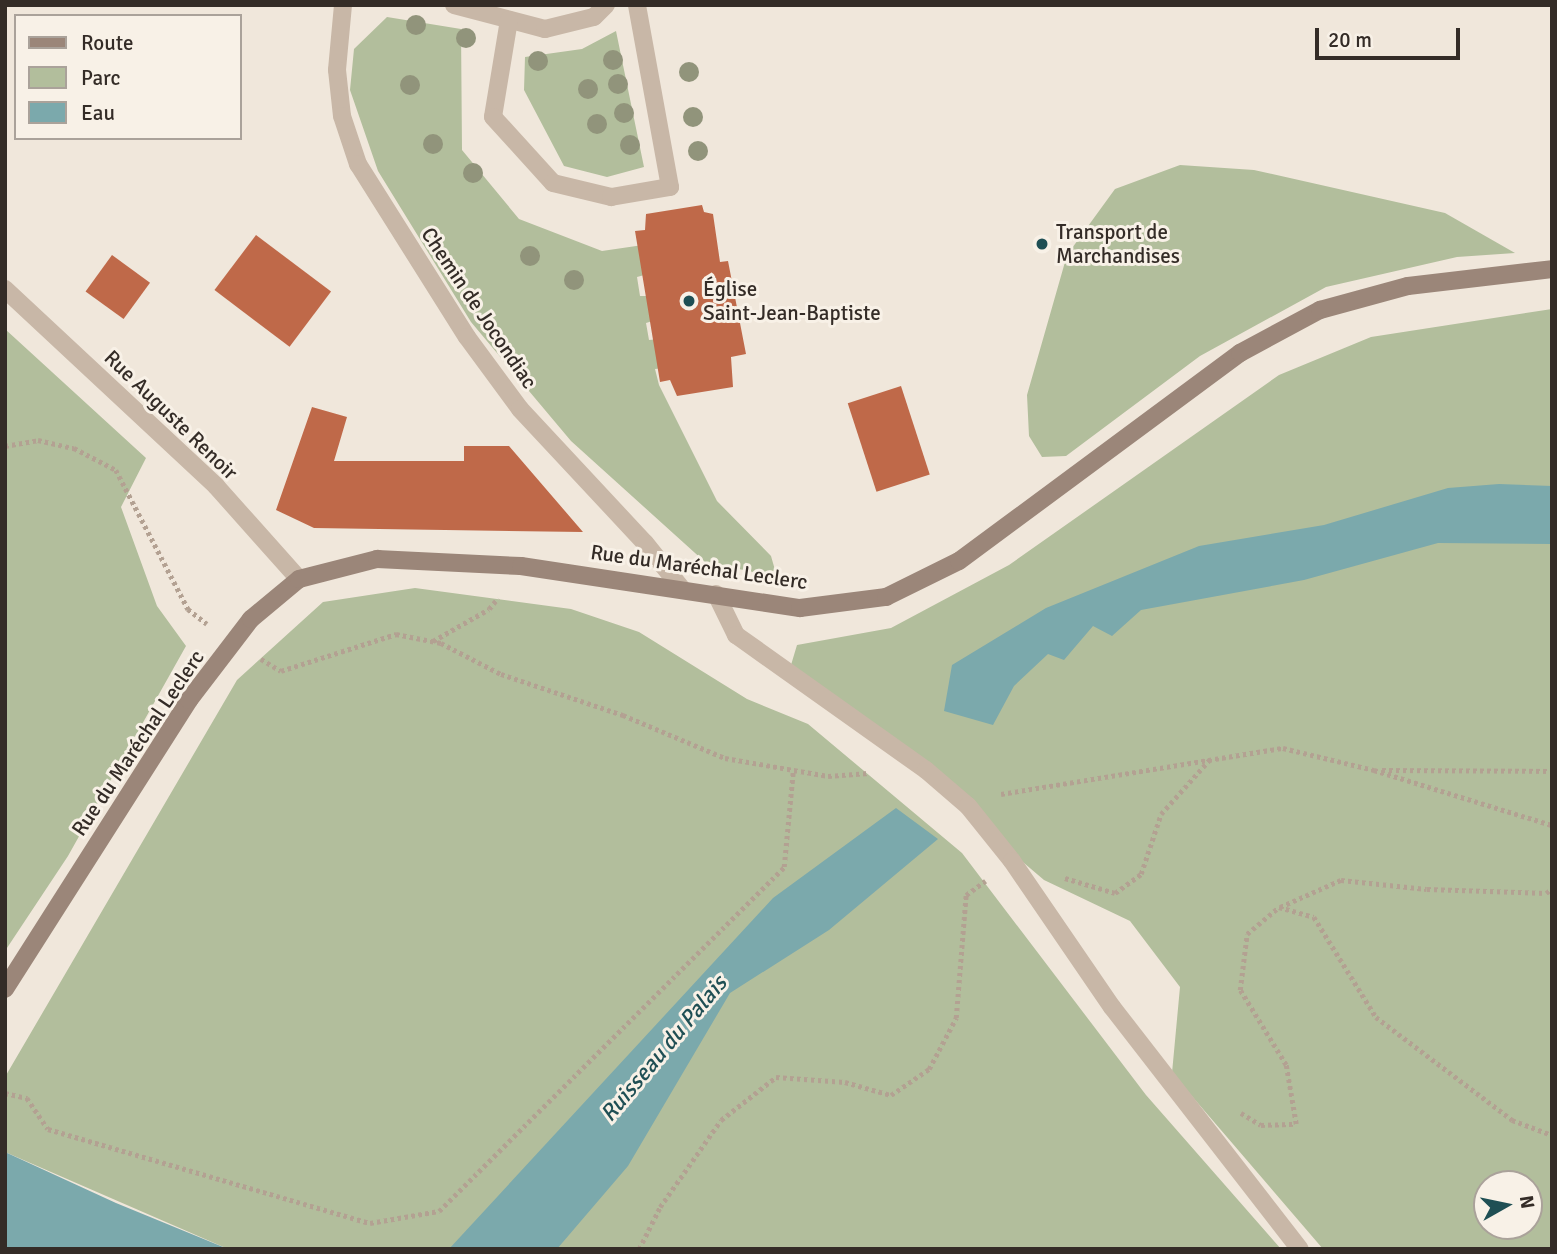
<!DOCTYPE html>
<meta charset="utf-8">
<style>
body{margin:0}
#map{position:relative;width:1557px;height:1254px;overflow:hidden;background:#f0e7db;font-family:Signika,sans-serif}
div>[style]{position:absolute}
.green>*{inset:0;background:#b2be9c}
.water>*{inset:0;background:#7ba9ac}
.building>*{inset:0;background:#bf6949;transform-origin:0 0}
.path>*{height:4.5px;margin-top:-2.25px;transform-origin:0;background:repeating-linear-gradient(90deg,#b3a192 0 3.5px,transparent 0 7px)}
.service>*{height:18px;margin:-9px;padding:0 9px;transform-origin:9px;border-radius:9px;background:#c8b7a7}
.pedestrian>*{height:18px;margin:-9px;padding:0 9px;transform-origin:9px;border-radius:9px;background:#c8b7a7}
.minor>*{height:18px;margin:-9px;padding:0 9px;transform-origin:9px;border-radius:9px;background:#c8b7a7}
.secondary>*{height:18px;margin:-9px;padding:0 9px;transform-origin:9px;border-radius:9px;background:#9b8679}
.trees>*{width:20px;height:20px;margin:-10px;border-radius:50%;background:#91947b}
.dots>*{width:19px;height:19px;translate:-50% -50%;box-sizing:border-box;border:4px solid #f8f1e7;border-radius:50%}
span{translate:-50% -50%;white-space:nowrap;text-align:center;line-height:1.15;-webkit-text-stroke:6px #f8f1e7;paint-order:stroke}
.poi-label{font-size:21px;color:#342c27}
.left{translate:0 -50%;text-align:left}
.street-label{font-size:21px;color:#342c27}
.water-label{font-size:23px;color:#1f4f54;font-style:italic}
.frame{position:absolute;inset:0;border:7px solid #342c27;pointer-events:none}
.legend{position:absolute;left:14px;top:14px;width:228px;height:126px;box-sizing:border-box;background:#f8f1e7;border:2px solid #aaa29a;margin:0;padding:9px 12px;list-style:none;font-size:21px;color:#342c27}
.legend li{display:flex;align-items:center;gap:14px;height:35px}
.legend b{width:35px;border:2px solid #aaa29a}
.north{position:absolute;left:1473px;top:1170px;width:70px;height:70px;box-sizing:border-box;background:#f8f1e7;border:2px solid #aaa29a;border-radius:50%;rotate:81deg;font-size:19px;font-weight:700;line-height:28px;text-align:center;color:#342c27}
.north::after{content:'';display:block;margin:auto;width:24px;height:32px;background:#1f4f54;clip-path:polygon(50% 0,100% 100%,50% 72%,0 100%)}
.scale{position:absolute;left:1315px;top:28px;width:145px;height:32px;box-sizing:border-box;border:4px solid #342c27;border-top:0;padding-left:9px;font-size:21px;line-height:24px;white-space:nowrap;color:#342c27;-webkit-text-stroke:5px #f8f1e7;paint-order:stroke}
</style>
<div id="map">
<div class="green">
<i style="clip-path:polygon(387px 17px,461px 29px,462px 150px,519px 219px,602px 251px,643px 245px,648px 274px,637px 277px,640px 296px,650px 296px,656px 320px,646px 323px,649px 340px,659px 339px,664px 368px,655px 369px,659px 385px,717px 501px,771px 556px,777px 577px,705px 562px,571px 441px,471px 322px,378px 171px,350px 90px,354px 49px)"></i>
<i style="clip-path:polygon(616px 31px,644px 167px,607px 177px,564px 166px,524px 90px,525px 57px,582px 49px)"></i>
<i style="clip-path:polygon(1180px 165px,1254px 170px,1445px 213px,1515px 253px,1457px 257px,1326px 287px,1200px 356px,1066px 456px,1042px 457px,1029px 436px,1027px 395px,1067px 255px,1115px 189px)"></i>
<i style="clip-path:polygon(evenodd,1552px 309px,1552px 1249px,1323px 1249px,1172px 1073px,1180px 987px,1130px 921px,1044px 880px,791px 665px,797px 645px,891px 628px,1009px 565px,1279px 375px,1371px 337px,1552px 309px,1487px 1184px,1529px 1184px,1529px 1226px,1487px 1226px,1487px 1184px)"></i>
<i style="clip-path:polygon(5px 329px,146px 458px,121px 507px,157px 606px,186px 646px,68px 856px,5px 951px)"></i>
<i style="clip-path:polygon(415px 588px,571px 609px,639px 632px,747px 699px,808px 724px,962px 853px,1146px 1095px,1281px 1249px,228px 1249px,5px 1152px,5px 1077px,237px 680px,323px 602px)"></i>
</div>
<div class="water">
<i style="clip-path:polygon(1499px 484px,1552px 486px,1552px 544px,1438px 543px,1304px 580px,1141px 610px,1112px 636px,1093px 626px,1064px 660px,1048px 654px,1014px 686px,993px 725px,944px 711px,952px 665px,1046px 608px,1199px 546px,1324px 525px,1448px 488px)"></i>
<i style="clip-path:polygon(896px 808px,938px 839px,829px 930px,730px 993px,628px 1166px,557px 1249px,449px 1249px,773px 898px)"></i>
<i style="clip-path:polygon(5px 1152px,116px 1203px,228px 1249px,5px 1249px)"></i>
</div>
<div class="building">
<i style="clip-path:polygon(702px 205px,704px 212px,713px 214px,720px 262px,728px 261px,746px 354px,731px 357px,733px 387px,677px 396px,670px 380px,660px 382px,635px 231px,645px 230px,646px 214px)"></i>
<i style="left:256px;top:235px;width:94px;height:69px;rotate:37deg"></i>
<i style="left:112px;top:255px;width:47px;height:45px;rotate:36deg"></i>
<i style="left:901px;top:386px;width:93px;height:56px;rotate:72deg"></i>
<i style="clip-path:polygon(312px 407px,347px 417px,334px 461px,464px 461px,464px 446px,509px 446px,583px 532px,314px 528px,276px 510px)"></i>
</div>
<div class="path">
<i style="left:5px;top:446px;width:34px;rotate:-10deg"></i>
<i style="left:38px;top:440px;width:37px;rotate:13deg"></i>
<i style="left:74px;top:448px;width:47px;rotate:27.6deg"></i>
<i style="left:116px;top:470px;width:157px;rotate:62.6deg"></i>
<i style="left:188px;top:609px;width:24px;rotate:38deg"></i>
<i style="left:433px;top:641px;width:64px;rotate:-29.7deg"></i>
<i style="left:489px;top:609px;width:14px;rotate:-51deg"></i>
<i style="left:261px;top:659px;width:23px;rotate:31deg"></i>
<i style="left:281px;top:671px;width:121px;rotate:-17.8deg"></i>
<i style="left:396px;top:634px;width:46px;rotate:11.3deg"></i>
<i style="left:441px;top:643px;width:68px;rotate:27.3deg"></i>
<i style="left:501px;top:674px;width:129px;rotate:18.6deg"></i>
<i style="left:623px;top:715px;width:111px;rotate:22.9deg"></i>
<i style="left:725px;top:758px;width:105px;rotate:9.9deg"></i>
<i style="left:828px;top:776px;width:41px;rotate:-4.2deg"></i>
<i style="left:1382px;top:770px;width:170px;rotate:0.3deg"></i>
<i style="left:1001px;top:794px;width:286px;rotate:-9.3deg"></i>
<i style="left:1283px;top:748px;width:94px;rotate:13.6deg"></i>
<i style="left:1374px;top:770px;width:186px;rotate:17.2deg"></i>
<i style="left:1065px;top:878px;width:52px;rotate:16.7deg"></i>
<i style="left:1115px;top:893px;width:32px;rotate:-36deg"></i>
<i style="left:1141px;top:874px;width:63px;rotate:-71.6deg"></i>
<i style="left:1161px;top:814px;width:76px;rotate:-48.2deg"></i>
<i style="left:1280px;top:907px;width:67px;rotate:-23.9deg"></i>
<i style="left:1341px;top:880px;width:86px;rotate:6deg"></i>
<i style="left:1427px;top:889px;width:119px;rotate:1.9deg"></i>
<i style="left:1546px;top:893px;width:7px;rotate:-34deg"></i>
<i style="left:5px;top:1093px;width:23px;rotate:13deg"></i>
<i style="left:27px;top:1098px;width:37px;rotate:56deg"></i>
<i style="left:48px;top:1129px;width:335px;rotate:16.3deg"></i>
<i style="left:370px;top:1223px;width:70px;rotate:-9.9deg"></i>
<i style="left:439px;top:1211px;width:487px;rotate:-44.9deg"></i>
<i style="left:784px;top:867px;width:96px;rotate:-84.6deg"></i>
<i style="left:1241px;top:1113px;width:23px;rotate:31deg"></i>
<i style="left:1261px;top:1125px;width:35px;rotate:-2deg"></i>
<i style="left:1296px;top:1124px;width:60px;rotate:-99.6deg"></i>
<i style="left:1286px;top:1065px;width:88px;rotate:-121.5deg"></i>
<i style="left:1240px;top:990px;width:56px;rotate:-82.9deg"></i>
<i style="left:1247px;top:934px;width:42px;rotate:-40.2deg"></i>
<i style="left:1279px;top:907px;width:36px;rotate:16deg"></i>
<i style="left:1314px;top:917px;width:118px;rotate:58.2deg"></i>
<i style="left:1376px;top:1017px;width:171px;rotate:37.1deg"></i>
<i style="left:1512px;top:1120px;width:43px;rotate:20.6deg"></i>
<i style="left:639px;top:1249px;width:47px;rotate:-63.4deg"></i>
<i style="left:660px;top:1207px;width:106px;rotate:-55deg"></i>
<i style="left:721px;top:1120px;width:70px;rotate:-38deg"></i>
<i style="left:776px;top:1077px;width:69px;rotate:4.1deg"></i>
<i style="left:845px;top:1082px;width:48px;rotate:15.8deg"></i>
<i style="left:891px;top:1095px;width:46px;rotate:-34.4deg"></i>
<i style="left:929px;top:1069px;width:58px;rotate:-62.1deg"></i>
<i style="left:956px;top:1018px;width:123px;rotate:-85.4deg"></i>
<i style="left:966px;top:895px;width:24px;rotate:-36deg"></i>
</div>
<div class="service">
<i style="left:716px;top:594px;width:46px;rotate:64deg"></i>
<i style="left:736px;top:635px;width:233px;rotate:35.4deg"></i>
<i style="left:926px;top:770px;width:55px;rotate:40.6deg"></i>
<i style="left:968px;top:806px;width:70px;rotate:51.3deg"></i>
<i style="left:1012px;top:861px;width:177px;rotate:55.6deg"></i>
<i style="left:1112px;top:1007px;width:306px;rotate:52.2deg"></i>
</div>
<div class="pedestrian">
<i style="left:343px;top:5px;width:65px;rotate:95.3deg"></i>
<i style="left:337px;top:70px;width:46px;rotate:83.8deg"></i>
<i style="left:342px;top:116px;width:51px;rotate:71.6deg"></i>
<i style="left:358px;top:164px;width:204px;rotate:57.8deg"></i>
<i style="left:467px;top:337px;width:89px;rotate:53.6deg"></i>
<i style="left:520px;top:409px;width:183px;rotate:47deg"></i>
<i style="left:645px;top:543px;width:59px;rotate:51.2deg"></i>
</div>
<div class="minor">
<i style="left:454px;top:5px;width:94px;rotate:14.8deg"></i>
<i style="left:545px;top:29px;width:50px;rotate:-13.8deg"></i>
<i style="left:594px;top:17px;width:17px;rotate:-45deg"></i>
<i style="left:509px;top:20px;width:98px;rotate:99.4deg"></i>
<i style="left:493px;top:117px;width:89px;rotate:47.7deg"></i>
<i style="left:553px;top:183px;width:60px;rotate:13.6deg"></i>
<i style="left:611px;top:197px;width:60px;rotate:-9.6deg"></i>
<i style="left:670px;top:187px;width:185px;rotate:-100.3deg"></i>
<i style="left:5px;top:289px;width:289px;rotate:43deg"></i>
<i style="left:216px;top:486px;width:125px;rotate:48.3deg"></i>
</div>
<div class="secondary">
<i style="left:5px;top:989px;width:343px;rotate:-57.5deg"></i>
<i style="left:189px;top:700px;width:102px;rotate:-52.6deg"></i>
<i style="left:251px;top:619px;width:62px;rotate:-39.8deg"></i>
<i style="left:299px;top:579px;width:81px;rotate:-14.4deg"></i>
<i style="left:377px;top:559px;width:144px;rotate:2.8deg"></i>
<i style="left:521px;top:566px;width:282px;rotate:8.6deg"></i>
<i style="left:800px;top:608px;width:87px;rotate:-7.3deg"></i>
<i style="left:886px;top:597px;width:81px;rotate:-26.3deg"></i>
<i style="left:959px;top:561px;width:350px;rotate:-36.5deg"></i>
<i style="left:1240px;top:353px;width:91px;rotate:-28.3deg"></i>
<i style="left:1320px;top:310px;width:91px;rotate:-15.3deg"></i>
<i style="left:1408px;top:286px;width:145px;rotate:-6.7deg"></i>
</div>
<div class="trees">
<i style="left:416px;top:25px"></i>
<i style="left:466px;top:38px"></i>
<i style="left:613px;top:60px"></i>
<i style="left:538px;top:61px"></i>
<i style="left:689px;top:72px"></i>
<i style="left:618px;top:84px"></i>
<i style="left:410px;top:85px"></i>
<i style="left:588px;top:89px"></i>
<i style="left:624px;top:113px"></i>
<i style="left:693px;top:117px"></i>
<i style="left:597px;top:124px"></i>
<i style="left:433px;top:144px"></i>
<i style="left:630px;top:145px"></i>
<i style="left:698px;top:151px"></i>
<i style="left:473px;top:173px"></i>
<i style="left:530px;top:256px"></i>
<i style="left:574px;top:280px"></i>
</div>
<div class="dots">
<i style="left:1042px;top:244px;background:#1f4f54"></i>
<i style="left:689px;top:301px;background:#1f4f54"></i>
</div>
<div class="poi-label">
<span class="left" style="left:1056px;top:244px">Transport de<br>Marchandises</span>
<span class="left" style="left:703px;top:301px">Église<br>Saint-Jean-Baptiste</span>
</div>
<div class="street-label">
<span style="left:479px;top:308px;rotate:56deg">Chemin de Jocondiac</span>
<span style="left:171px;top:415px;rotate:44deg">Rue Auguste Renoir</span>
<span style="left:699px;top:567px;rotate:8deg">Rue du Maréchal Leclerc</span>
<span style="left:138px;top:743px;rotate:-56deg">Rue du Maréchal Leclerc</span>
</div>
<div class="water-label">
<span style="left:664px;top:1049px;rotate:-50deg">Ruisseau du Palais</span>
</div>
<div class="frame"></div>
<ul class="legend">
<li><b style="height:9px;background:#9b8679"></b>Route</li>
<li><b style="height:19px;background:#b2be9c"></b>Parc</li>
<li><b style="height:19px;background:#7ba9ac"></b>Eau</li>
</ul>
<div class="north">N</div>
<div class="scale">20 m</div>
</div>
